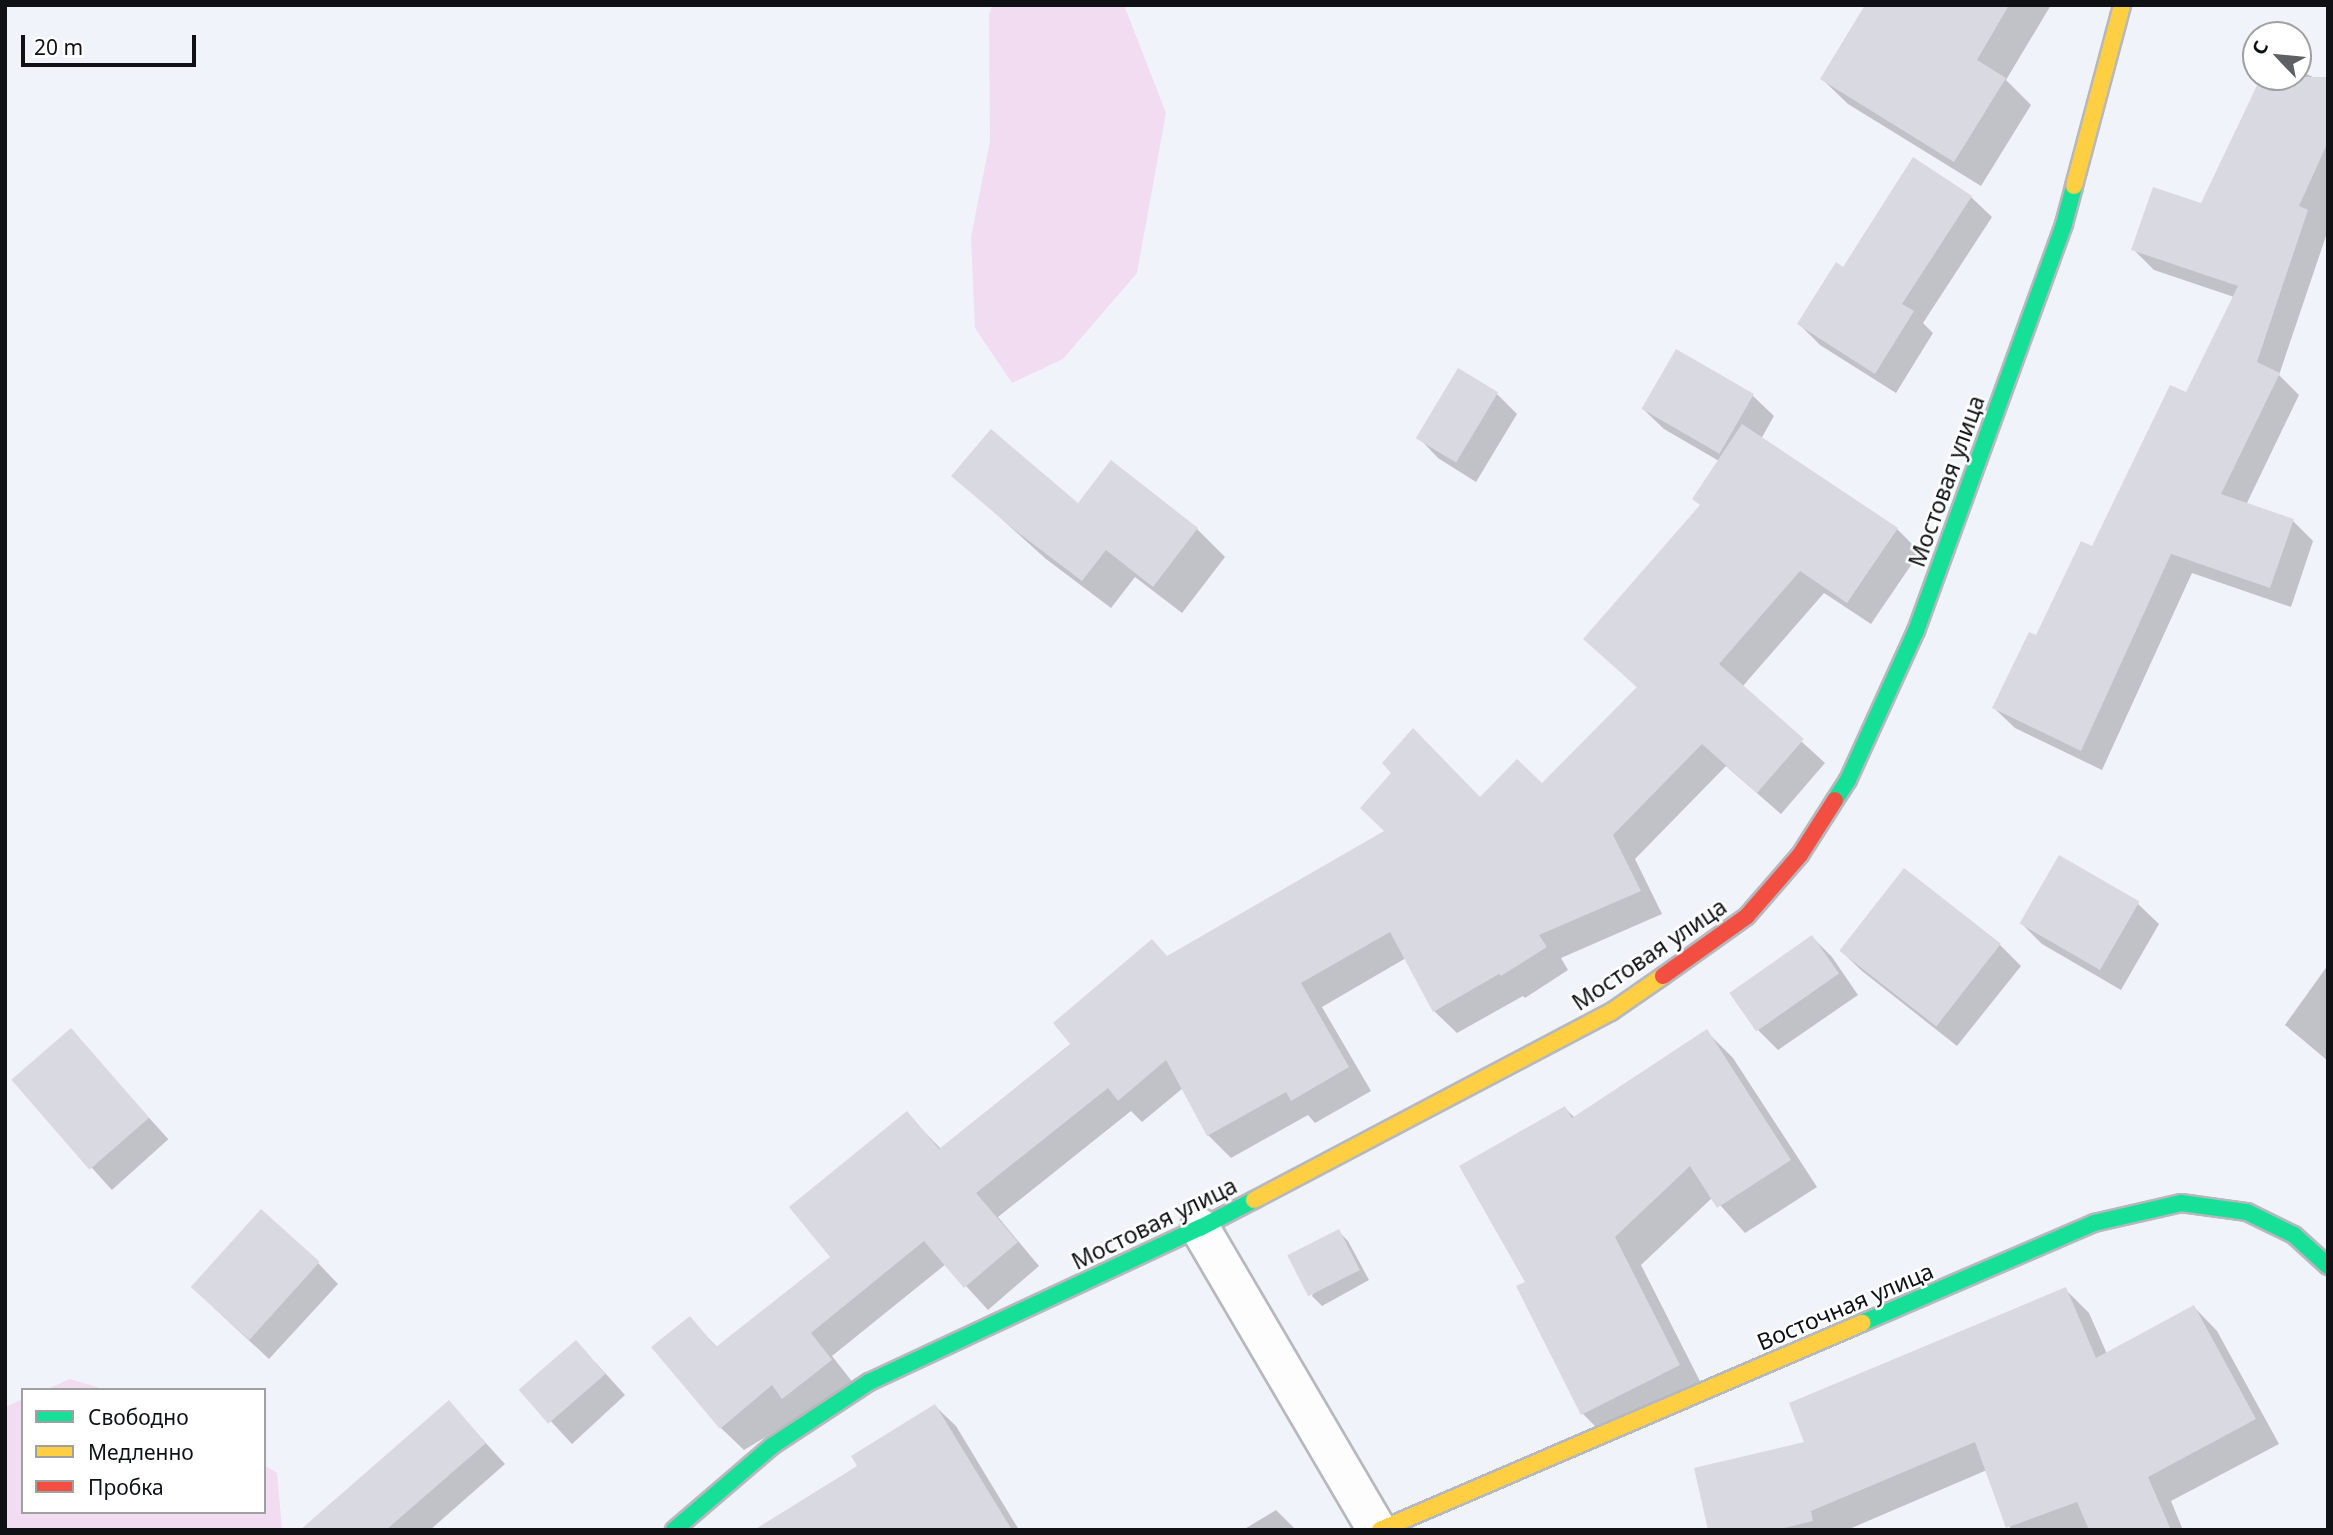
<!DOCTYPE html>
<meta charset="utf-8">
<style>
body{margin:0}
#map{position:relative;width:2333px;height:1535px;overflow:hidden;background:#f0f3fa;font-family:"Noto Sans",sans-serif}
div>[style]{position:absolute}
.green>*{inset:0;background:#f2dcf2}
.shadow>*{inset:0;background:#0003;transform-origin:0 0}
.building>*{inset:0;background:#d9d9e2;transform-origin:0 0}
.roads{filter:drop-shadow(2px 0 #b6b8bd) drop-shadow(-2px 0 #b6b8bd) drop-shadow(0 2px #b6b8bd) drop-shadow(0 -2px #b6b8bd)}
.street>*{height:38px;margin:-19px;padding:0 19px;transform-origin:19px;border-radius:19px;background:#fdfdfe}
.fast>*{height:16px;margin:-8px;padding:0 8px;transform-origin:8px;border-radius:8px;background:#16e098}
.slow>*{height:16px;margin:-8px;padding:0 8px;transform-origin:8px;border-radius:8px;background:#ffcf43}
.jam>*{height:16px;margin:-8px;padding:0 8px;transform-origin:8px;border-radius:8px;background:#f24e42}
span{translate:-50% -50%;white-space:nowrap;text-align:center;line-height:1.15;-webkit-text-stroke:5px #fff;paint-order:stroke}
.street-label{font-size:23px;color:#0f1114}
.frame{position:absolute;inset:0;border:7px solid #0f1114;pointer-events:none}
.legend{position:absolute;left:21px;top:1388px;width:245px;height:126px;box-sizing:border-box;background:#fff;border:2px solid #9fa0a1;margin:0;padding:9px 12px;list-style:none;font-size:21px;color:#0f1114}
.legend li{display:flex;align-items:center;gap:14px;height:35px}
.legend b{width:35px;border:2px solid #9fa0a1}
.north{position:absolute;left:2242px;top:21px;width:70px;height:70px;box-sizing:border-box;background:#fff;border:2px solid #9fa0a1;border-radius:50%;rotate:296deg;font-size:19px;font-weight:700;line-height:28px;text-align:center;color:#0f1114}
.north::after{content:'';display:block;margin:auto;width:24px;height:32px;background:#5e6064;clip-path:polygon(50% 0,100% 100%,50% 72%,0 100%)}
.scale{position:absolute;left:21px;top:35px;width:175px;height:32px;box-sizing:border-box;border:4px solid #0f1114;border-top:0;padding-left:9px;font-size:21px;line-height:24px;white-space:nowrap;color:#0f1114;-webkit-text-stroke:5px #fff;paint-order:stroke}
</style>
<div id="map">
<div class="green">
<i style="clip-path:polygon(992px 5px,1124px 5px,1166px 113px,1137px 273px,1063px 359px,1012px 383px,975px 328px,971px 237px,990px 141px,989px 15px)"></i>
<i style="clip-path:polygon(70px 1379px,106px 1390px,45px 1390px)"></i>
<i style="clip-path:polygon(23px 1399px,23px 1512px,264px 1512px,264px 1465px,277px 1473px,282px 1530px,5px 1530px,5px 1407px)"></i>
</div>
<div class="shadow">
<i style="clip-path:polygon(1898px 5px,2051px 5px,2006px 80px,2031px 105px,1981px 186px,1848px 104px,1822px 79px)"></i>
<i style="clip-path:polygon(2298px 70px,2328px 84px,2328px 230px,2279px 375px,2299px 395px,2246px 505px,2293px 521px,2313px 541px,2291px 607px,2192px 573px,2102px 770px,2015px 728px,1994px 708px,2187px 395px,2234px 297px,2154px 270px,2133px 249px,2202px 205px,2263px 77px,2298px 77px)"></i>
<i style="clip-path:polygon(1914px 160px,1971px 197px,1992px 217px,1923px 323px,1933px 333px,1896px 393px,1820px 345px,1799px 324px,1843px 269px)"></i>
<i style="clip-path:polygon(1677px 351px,1753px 396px,1774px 416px,1761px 439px,1897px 529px,1920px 552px,1871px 624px,1824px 593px,1742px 687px,1825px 763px,1781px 814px,1726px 766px,1635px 859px,1662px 914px,1561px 958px,1568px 970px,1525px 998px,1523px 996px,1457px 1033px,1434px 1011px,1406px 958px,1322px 1007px,1371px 1091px,1315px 1123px,1308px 1115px,1231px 1158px,1208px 1135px,1183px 1088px,1142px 1122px,1131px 1111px,998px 1217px,1039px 1266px,988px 1310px,946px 1264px,832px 1356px,854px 1384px,744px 1450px,721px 1428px,689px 1318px,718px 1348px,832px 1258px,907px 1114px,941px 1149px,1073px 1044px,1168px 958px,1480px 799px,1542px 786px,1638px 688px,1585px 639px,1702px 506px,1719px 461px,1664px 429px,1643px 409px)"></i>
<i style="clip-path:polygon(1497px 394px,1517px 414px,1476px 482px,1438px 458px,1418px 437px)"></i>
<i style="clip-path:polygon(954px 476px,1078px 506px,1197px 529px,1225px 557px,1182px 613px,1135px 577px,1111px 608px,1046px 559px)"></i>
<i style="clip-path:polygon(2059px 857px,2138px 904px,2159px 924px,2121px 990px,2042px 944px,2021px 923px)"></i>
<i style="clip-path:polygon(1905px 870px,2000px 945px,2021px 966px,1957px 1046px,1862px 971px,1841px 951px)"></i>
<i style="clip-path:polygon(1812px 937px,1832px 957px,1858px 995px,1778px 1050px,1758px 1030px)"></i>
<i style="clip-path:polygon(2328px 965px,2328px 1061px,2285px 1025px)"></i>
<i style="left:70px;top:1030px;width:147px;height:76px;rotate:48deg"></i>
<i style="clip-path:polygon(1706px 1031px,1733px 1058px,1817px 1187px,1745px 1233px,1713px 1197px,1641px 1265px,1706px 1393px,1610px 1441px,1583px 1414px,1527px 1283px,1565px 1108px,1575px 1118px)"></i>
<i style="clip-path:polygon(1338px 1231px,1348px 1241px,1369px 1280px,1322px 1306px,1312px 1296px)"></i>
<i style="clip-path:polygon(318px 1263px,338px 1284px,269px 1359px,213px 1307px)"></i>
<i style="clip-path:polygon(2065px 1289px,2089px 1313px,2107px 1354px,2194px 1307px,2217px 1331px,2279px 1444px,2171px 1501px,2183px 1530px,2011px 1530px,1987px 1470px,1847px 1530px,1710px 1530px,1807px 1443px)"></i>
<i style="clip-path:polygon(596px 1363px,625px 1395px,572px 1444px,521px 1389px)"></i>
<i style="clip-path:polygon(449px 1403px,505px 1464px,430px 1530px,337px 1530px)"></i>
<i style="clip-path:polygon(935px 1406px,956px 1426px,1019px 1530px,819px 1530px,860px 1467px)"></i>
<i style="clip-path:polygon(1276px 1510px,1296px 1530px,1243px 1530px)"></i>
</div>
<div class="building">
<i style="clip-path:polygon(1865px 5px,2009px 5px,1977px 60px,2006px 78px,1954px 162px,1820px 79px)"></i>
<i style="clip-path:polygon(2261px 77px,2328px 77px,2328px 142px,2299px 206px,2308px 210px,2257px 362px,2280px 373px,2221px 494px,2294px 519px,2270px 588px,2171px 554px,2081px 751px,1992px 708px,2029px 632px,2036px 635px,2081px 541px,2092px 546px,2170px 385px,2186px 392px,2238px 286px,2131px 250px,2153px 187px,2201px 203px)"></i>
<i style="clip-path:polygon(1913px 157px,1972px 196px,1902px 304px,1914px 311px,1875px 374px,1797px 324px,1836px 262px,1843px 267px)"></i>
<i style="left:1676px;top:349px;width:90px;height:69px;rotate:30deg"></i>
<i style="left:1458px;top:368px;width:47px;height:82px;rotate:31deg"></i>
<i style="clip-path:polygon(1742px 424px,1898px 528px,1847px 603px,1800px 571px,1719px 664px,1804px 739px,1757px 793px,1702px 744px,1613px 835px,1641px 891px,1539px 935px,1547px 947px,1501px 976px,1499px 974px,1433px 1012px,1390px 932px,1301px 983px,1349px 1067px,1291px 1101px,1286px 1092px,1207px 1136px,1166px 1060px,1118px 1101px,1108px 1088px,976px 1193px,1018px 1242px,964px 1288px,924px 1241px,811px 1333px,832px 1360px,782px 1399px,772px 1385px,720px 1429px,651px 1347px,690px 1316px,716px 1347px,830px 1257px,789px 1207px,907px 1111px,939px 1149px,1070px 1044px,1053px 1023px,1152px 939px,1167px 956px,1384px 831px,1360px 808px,1391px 773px,1382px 763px,1413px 728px,1480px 797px,1517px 759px,1542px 783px,1637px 687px,1583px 639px,1700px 505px,1692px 499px)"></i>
<i style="clip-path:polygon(991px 429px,1078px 503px,1111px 460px,1198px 528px,1153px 587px,1106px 550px,1082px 581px,1016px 531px,951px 476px)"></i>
<i style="left:2059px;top:855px;width:93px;height:79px;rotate:30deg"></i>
<i style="left:1904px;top:868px;width:123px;height:105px;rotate:38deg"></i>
<i style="left:1812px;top:935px;width:47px;height:101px;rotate:55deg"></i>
<i style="left:71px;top:1028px;width:119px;height:79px;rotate:49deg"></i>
<i style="clip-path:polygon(1707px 1029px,1791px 1160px,1717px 1208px,1690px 1166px,1615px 1237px,1680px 1365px,1581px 1415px,1516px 1286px,1525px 1282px,1459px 1166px,1565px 1106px,1572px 1118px)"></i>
<i style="left:261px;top:1209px;width:79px;height:105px;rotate:42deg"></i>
<i style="left:1339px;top:1229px;width:46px;height:58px;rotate:63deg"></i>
<i style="clip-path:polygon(2066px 1287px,2096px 1358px,2194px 1305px,2256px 1419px,2148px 1477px,2171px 1530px,2089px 1530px,2077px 1502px,2006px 1528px,1975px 1442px,1811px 1511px,1813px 1521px,1776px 1530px,1708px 1530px,1694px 1468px,1804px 1442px,1789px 1403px)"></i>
<i style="left:576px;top:1340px;width:45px;height:76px;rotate:49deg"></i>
<i style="clip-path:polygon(449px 1400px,486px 1443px,386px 1530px,300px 1530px)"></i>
<i style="clip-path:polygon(935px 1404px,1012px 1530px,754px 1530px,857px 1466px,851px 1456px)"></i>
</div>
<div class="roads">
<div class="street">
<i style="left:1200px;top:1228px;width:350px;rotate:59.6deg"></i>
</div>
<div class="fast">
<i style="left:1835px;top:800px;width:24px;rotate:-57deg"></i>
<i style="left:1848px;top:780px;width:164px;rotate:-65.5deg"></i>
<i style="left:1916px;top:631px;width:433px;rotate:-70deg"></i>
<i style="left:2064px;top:224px;width:39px;rotate:-75deg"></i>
<i style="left:1862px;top:1323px;width:253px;rotate:-23.3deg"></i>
<i style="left:2094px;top:1223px;width:89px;rotate:-12.9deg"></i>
<i style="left:2181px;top:1203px;width:67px;rotate:7.8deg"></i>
<i style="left:2247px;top:1212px;width:52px;rotate:26.1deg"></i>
<i style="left:2294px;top:1235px;width:46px;rotate:42.4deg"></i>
<i style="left:674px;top:1530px;width:129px;rotate:-40.6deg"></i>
<i style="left:772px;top:1446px;width:116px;rotate:-33.4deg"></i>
<i style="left:869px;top:1382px;width:365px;rotate:-25deg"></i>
<i style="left:1200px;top:1228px;width:61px;rotate:-27.4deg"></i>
</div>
<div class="slow">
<i style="left:2074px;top:186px;width:187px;rotate:-75.1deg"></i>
<i style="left:1254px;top:1200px;width:403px;rotate:-27.8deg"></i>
<i style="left:1611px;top:1012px;width:63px;rotate:-34.7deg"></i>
<i style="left:1380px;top:1530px;width:525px;rotate:-23.24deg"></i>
</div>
<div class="jam">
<i style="left:1663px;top:976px;width:103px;rotate:-35.5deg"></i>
<i style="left:1747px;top:916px;width:81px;rotate:-49deg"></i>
<i style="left:1800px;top:855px;width:65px;rotate:-57.5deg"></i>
</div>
</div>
<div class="street-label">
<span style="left:1946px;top:481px;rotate:-70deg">Мостовая улица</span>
<span style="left:1649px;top:954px;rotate:-34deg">Мостовая улица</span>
<span style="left:1154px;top:1223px;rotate:-26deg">Мостовая улица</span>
<span style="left:1845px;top:1306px;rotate:-23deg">Восточная улица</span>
</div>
<div class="frame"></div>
<ul class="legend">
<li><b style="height:9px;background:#16e098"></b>Свободно</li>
<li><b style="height:9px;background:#ffcf43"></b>Медленно</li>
<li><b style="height:9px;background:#f24e42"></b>Пробка</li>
</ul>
<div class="north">С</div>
<div class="scale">20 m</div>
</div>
